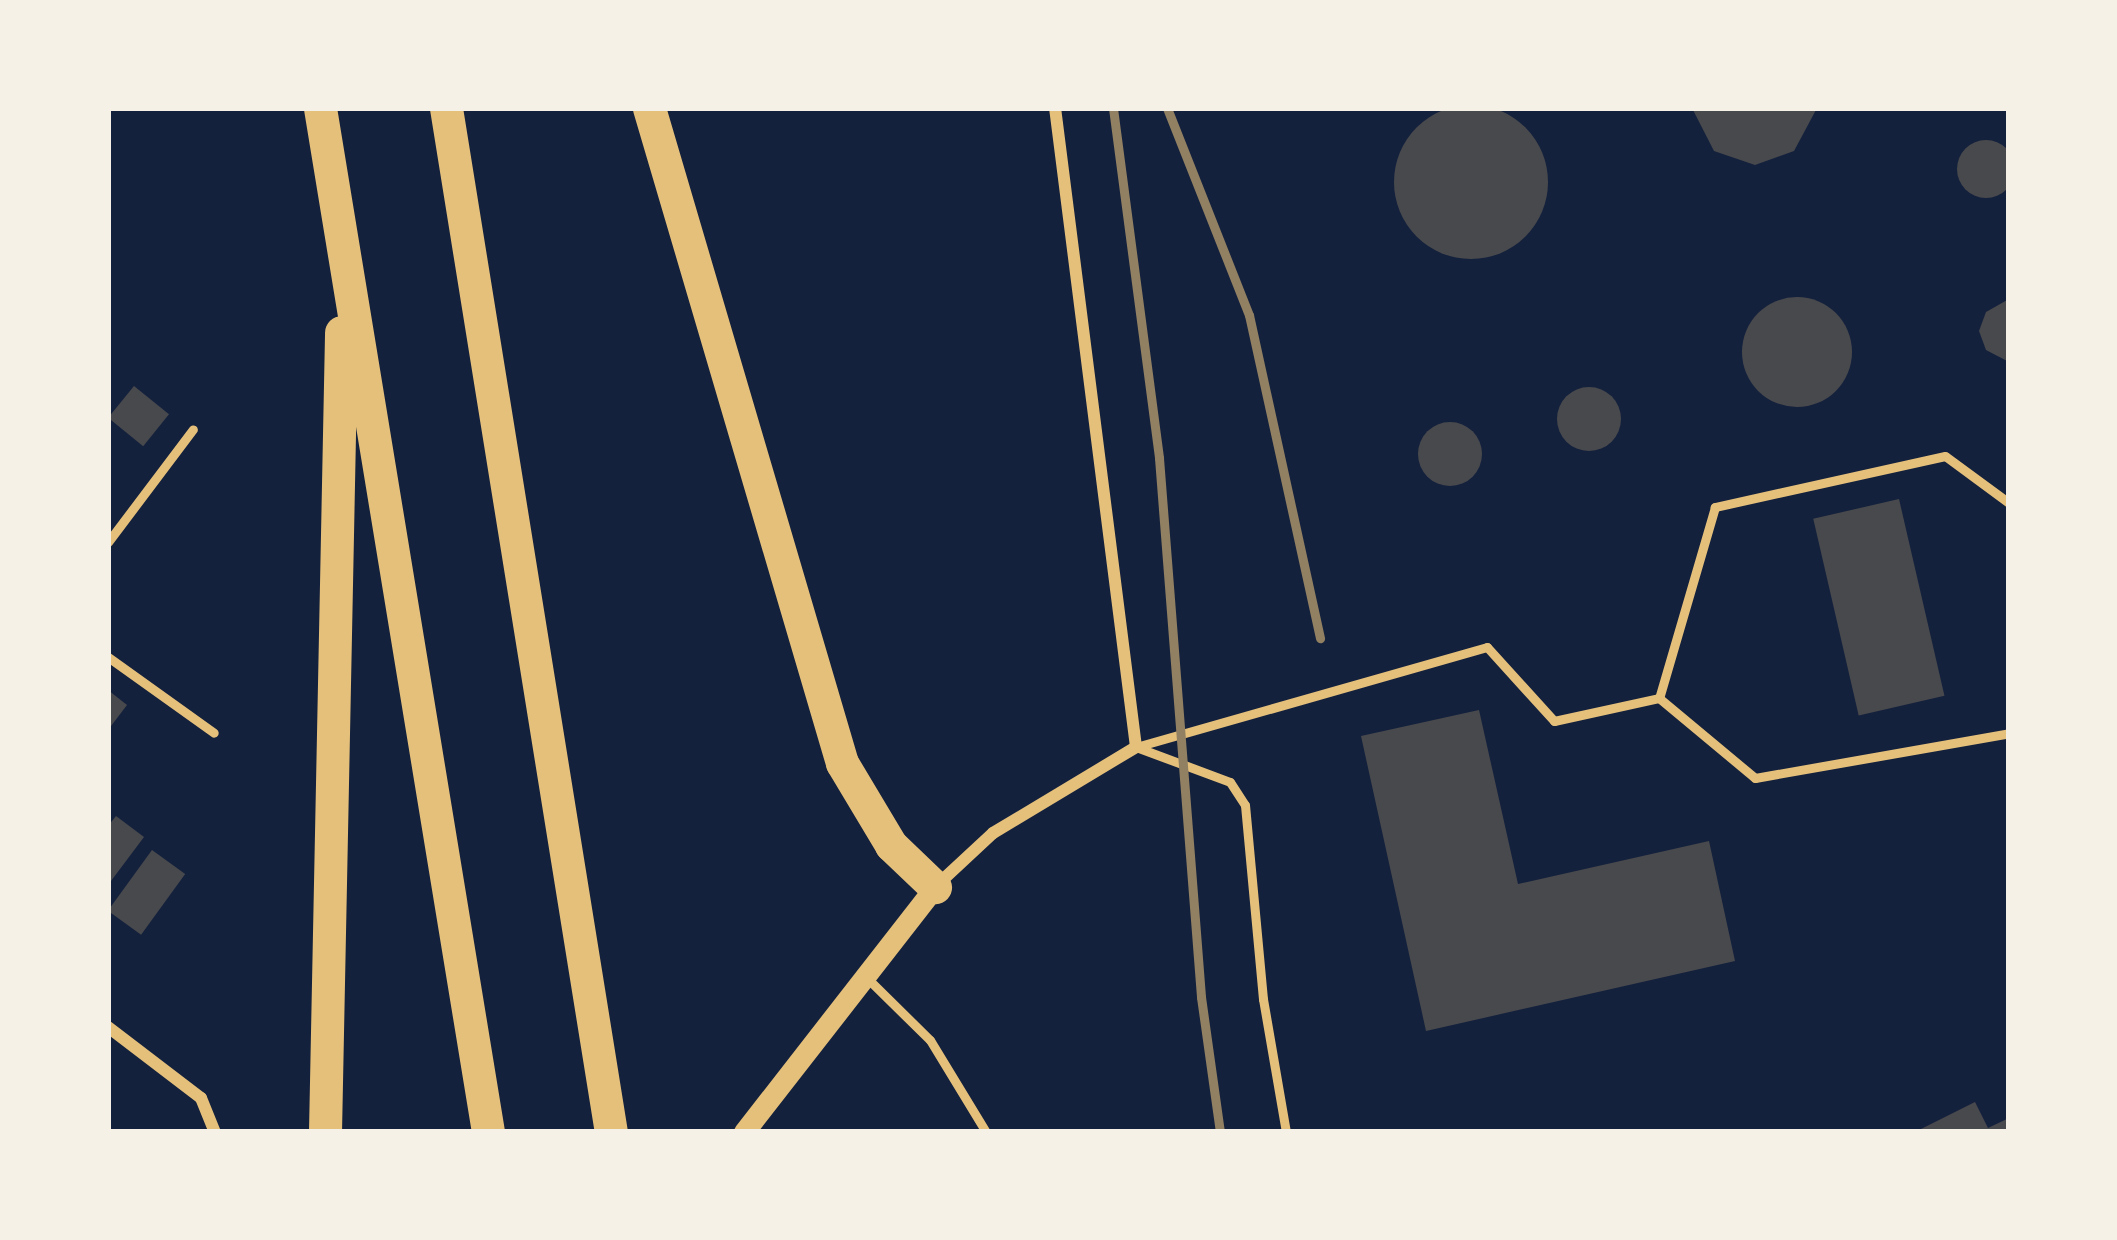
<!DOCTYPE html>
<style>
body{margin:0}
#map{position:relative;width:2117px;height:1240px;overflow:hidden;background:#14213d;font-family:"Archivo Narrow",sans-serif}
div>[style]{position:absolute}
.building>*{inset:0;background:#48494c;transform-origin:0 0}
.round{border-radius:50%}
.service>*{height:9px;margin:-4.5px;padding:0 4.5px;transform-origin:4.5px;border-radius:4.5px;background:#e5c07b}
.minor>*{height:12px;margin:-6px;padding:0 6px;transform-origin:6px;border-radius:6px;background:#e5c07b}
.tertiary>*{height:21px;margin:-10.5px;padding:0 10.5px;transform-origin:10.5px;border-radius:10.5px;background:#e5c07b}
.motorway>*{height:33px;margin:-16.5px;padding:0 16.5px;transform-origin:16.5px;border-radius:16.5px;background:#e5c07b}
.rail>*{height:9px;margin:-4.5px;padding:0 4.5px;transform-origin:4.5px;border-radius:4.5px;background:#918062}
span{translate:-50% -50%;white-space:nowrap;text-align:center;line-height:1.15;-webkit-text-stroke:10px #f6f1e7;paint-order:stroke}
.frame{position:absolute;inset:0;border:111px solid #f6f1e7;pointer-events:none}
</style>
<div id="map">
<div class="building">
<i class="round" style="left:1394px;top:105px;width:154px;height:154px"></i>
<i style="clip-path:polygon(1692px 108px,1817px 108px,1794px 151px,1755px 165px,1714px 151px)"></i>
<i class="round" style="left:1957px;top:140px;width:58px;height:58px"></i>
<i class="round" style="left:1742px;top:297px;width:110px;height:110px"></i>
<i style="clip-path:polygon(2009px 299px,2009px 362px,1986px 350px,1979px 331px,1986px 312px)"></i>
<i style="left:134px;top:386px;width:45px;height:41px;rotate:39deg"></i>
<i class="round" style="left:1557px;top:387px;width:64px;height:64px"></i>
<i class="round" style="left:1418px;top:422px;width:64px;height:64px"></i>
<i style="left:1899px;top:499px;width:202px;height:88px;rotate:77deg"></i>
<i style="clip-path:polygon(108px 690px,127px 705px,108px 730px)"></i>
<i style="clip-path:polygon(1479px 710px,1518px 884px,1709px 841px,1735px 961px,1426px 1031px,1361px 736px)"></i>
<i style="clip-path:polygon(116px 816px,144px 837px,108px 885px,108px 826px)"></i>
<i style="left:152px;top:850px;width:41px;height:75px;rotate:36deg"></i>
<i style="clip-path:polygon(1975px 1102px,1988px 1128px,2009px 1118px,2009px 1132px,1915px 1132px)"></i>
</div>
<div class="service">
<i style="left:2009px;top:503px;width:79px;rotate:-143.7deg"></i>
<i style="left:1945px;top:456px;width:236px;rotate:167.5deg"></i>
<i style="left:1715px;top:507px;width:199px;rotate:106.3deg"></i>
<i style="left:1659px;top:698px;width:125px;rotate:39.8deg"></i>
<i style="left:1755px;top:778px;width:258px;rotate:-10deg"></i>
<i style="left:108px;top:542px;width:141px;rotate:-53deg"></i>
<i style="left:108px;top:657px;width:130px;rotate:35.6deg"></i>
<i style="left:1136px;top:747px;width:365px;rotate:-15.9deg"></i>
<i style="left:1487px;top:647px;width:100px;rotate:47.8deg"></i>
<i style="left:1554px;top:721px;width:107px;rotate:-12.4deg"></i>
<i style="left:1136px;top:747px;width:100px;rotate:20.4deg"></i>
<i style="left:1230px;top:782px;width:27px;rotate:57deg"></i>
<i style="left:1245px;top:805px;width:195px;rotate:84.7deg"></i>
<i style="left:1263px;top:999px;width:135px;rotate:80.2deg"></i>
<i style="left:865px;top:976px;width:91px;rotate:44.6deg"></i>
<i style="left:930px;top:1040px;width:108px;rotate:58.7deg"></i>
</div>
<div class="minor">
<i style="left:936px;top:886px;width:78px;rotate:-42.9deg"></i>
<i style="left:993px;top:833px;width:167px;rotate:-31deg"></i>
<i style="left:1136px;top:747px;width:644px;rotate:-97.22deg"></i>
<i style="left:108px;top:1027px;width:117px;rotate:37.4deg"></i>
<i style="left:201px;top:1098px;width:37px;rotate:68deg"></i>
</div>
<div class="tertiary">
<i style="left:744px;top:1132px;width:311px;rotate:-52.1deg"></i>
</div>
<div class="motorway">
<i style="left:320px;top:108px;width:1038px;rotate:80.68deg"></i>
<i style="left:446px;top:108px;width:1037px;rotate:80.85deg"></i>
<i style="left:649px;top:108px;width:683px;rotate:73.58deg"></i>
<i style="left:842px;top:763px;width:96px;rotate:59.1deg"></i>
<i style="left:891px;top:845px;width:61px;rotate:43.7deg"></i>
<i style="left:325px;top:1132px;width:800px;rotate:-88.85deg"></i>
</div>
<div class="rail">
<i style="left:1113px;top:108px;width:353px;rotate:82.5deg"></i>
<i style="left:1159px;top:458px;width:541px;rotate:85.54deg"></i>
<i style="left:1201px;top:997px;width:136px;rotate:82deg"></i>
<i style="left:1167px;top:108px;width:223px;rotate:68.4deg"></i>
<i style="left:1249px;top:315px;width:331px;rotate:77.6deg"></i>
</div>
<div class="frame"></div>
</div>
